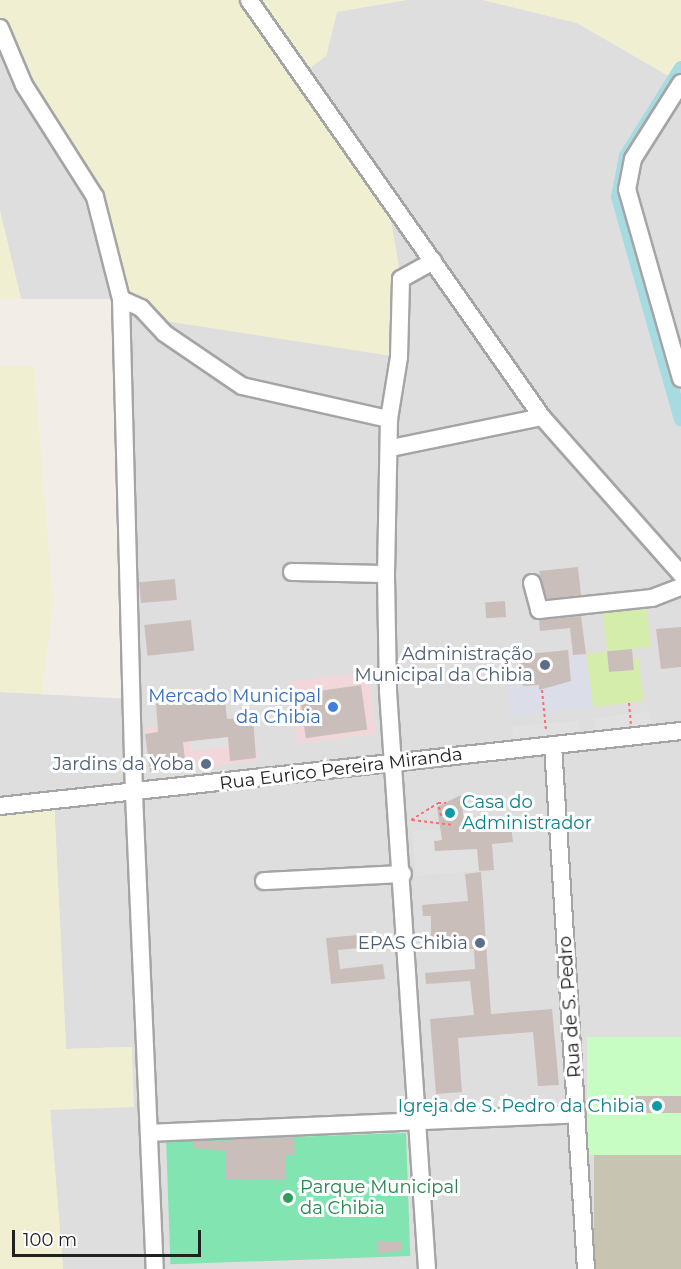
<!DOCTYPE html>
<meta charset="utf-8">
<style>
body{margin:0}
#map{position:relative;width:681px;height:1269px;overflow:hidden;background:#f2ede7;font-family:Montserrat,sans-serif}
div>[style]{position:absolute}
.residential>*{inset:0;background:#dfdede}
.commercial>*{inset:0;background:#f3d6d9;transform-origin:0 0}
.construction>*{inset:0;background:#c7c4b2;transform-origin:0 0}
.farmland>*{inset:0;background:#f1efd2}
.grass>*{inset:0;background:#d5edab}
.park>*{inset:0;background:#c7fcc3;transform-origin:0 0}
.pitch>*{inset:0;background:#82e4b0;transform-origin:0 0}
.parking>*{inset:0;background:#e1e1e1;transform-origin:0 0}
.plaza>*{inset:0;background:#dbdde8}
.canal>*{height:14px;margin:-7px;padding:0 7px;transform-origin:7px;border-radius:7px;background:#a6dce1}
.building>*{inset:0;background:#cabeba;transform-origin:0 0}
.path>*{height:2px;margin-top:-1px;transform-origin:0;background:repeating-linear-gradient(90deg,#ff6b70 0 3px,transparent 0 6px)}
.roads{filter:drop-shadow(2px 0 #a5a5a5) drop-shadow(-2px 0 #a5a5a5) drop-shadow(0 2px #a5a5a5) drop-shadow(0 -2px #a5a5a5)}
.minor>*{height:16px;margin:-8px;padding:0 8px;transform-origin:8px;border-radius:8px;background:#fff}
.dots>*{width:16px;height:16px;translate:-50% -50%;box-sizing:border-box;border:3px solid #fff;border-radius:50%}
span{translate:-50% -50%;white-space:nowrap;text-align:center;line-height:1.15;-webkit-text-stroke:6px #fff;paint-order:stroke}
.service-label{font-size:18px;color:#4e5e75}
.right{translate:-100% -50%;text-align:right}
.shop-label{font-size:18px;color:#366cbe}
.street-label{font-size:18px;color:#212121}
.culture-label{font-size:18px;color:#0d838f}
.left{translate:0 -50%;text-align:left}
.leisure-label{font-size:18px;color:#27864d}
.scale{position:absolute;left:12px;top:1230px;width:189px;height:27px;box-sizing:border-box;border:3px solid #212121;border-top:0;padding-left:8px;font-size:18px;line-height:21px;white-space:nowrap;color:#212121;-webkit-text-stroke:4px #fff;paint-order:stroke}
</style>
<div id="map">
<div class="residential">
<i style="clip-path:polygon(406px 0,483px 0,577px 23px,681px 83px,681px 1269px,63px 1269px,50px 1110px,131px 1047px,66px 1049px,54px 802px,0 806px,0 692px,130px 699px,121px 299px,21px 299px,0 211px,0 36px,303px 73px,326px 56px,337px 11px)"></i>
</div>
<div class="commercial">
<i style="left:368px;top:672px;width:62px;height:79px;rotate:83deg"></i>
<i style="left:253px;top:717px;width:44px;height:109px;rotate:84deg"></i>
</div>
<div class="construction">
<i style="left:681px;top:1155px;width:114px;height:87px;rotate:90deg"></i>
</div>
<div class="farmland">
<i style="clip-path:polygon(0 0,406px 0,337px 12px,326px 56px,303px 73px,386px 191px,401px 279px,399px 357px,152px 319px,132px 304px,103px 222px,0 36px)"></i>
<i style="clip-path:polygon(483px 0,681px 0,681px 83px,577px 23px)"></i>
<i style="clip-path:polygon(0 211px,21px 299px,0 299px)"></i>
<i style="clip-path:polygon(0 366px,34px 366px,53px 603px,42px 694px,0 692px)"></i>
<i style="clip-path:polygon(54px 801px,66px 1049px,132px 1047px,134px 1107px,50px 1110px,63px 1269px,0 1269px,0 806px)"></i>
</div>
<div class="grass">
<i style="clip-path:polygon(646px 606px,651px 647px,607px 652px,610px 672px,634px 670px,633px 658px,638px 657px,644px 701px,593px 707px,586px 654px,607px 652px,602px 610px)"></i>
</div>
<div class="park">
<i style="left:681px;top:1037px;width:118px;height:94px;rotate:90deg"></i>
</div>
<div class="pitch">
<i style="left:406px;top:1133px;width:123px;height:240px;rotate:88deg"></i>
</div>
<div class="parking">
<i style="left:649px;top:711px;width:14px;height:56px;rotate:82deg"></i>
<i style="left:579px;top:721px;width:14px;height:67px;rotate:86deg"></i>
<i style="left:228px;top:737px;width:10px;height:38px;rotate:84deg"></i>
<i style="left:475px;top:826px;width:45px;height:63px;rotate:85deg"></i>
</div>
<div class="plaza">
<i style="clip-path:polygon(586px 654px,593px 707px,511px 716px,505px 673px,521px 671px,523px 686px,549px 689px,549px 683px,571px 681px,569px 656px)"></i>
</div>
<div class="canal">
<i style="left:681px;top:68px;width:104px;rotate:122deg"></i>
<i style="left:626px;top:156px;width:42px;rotate:101deg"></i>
<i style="left:618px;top:197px;width:231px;rotate:74.2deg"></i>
</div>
<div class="building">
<i style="clip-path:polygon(578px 567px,581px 595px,547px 599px,539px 571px)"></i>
<i style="left:175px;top:579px;width:21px;height:36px;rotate:85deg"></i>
<i style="left:505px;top:601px;width:16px;height:20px;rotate:86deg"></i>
<i style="clip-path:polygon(581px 616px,586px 654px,573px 655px,570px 628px,540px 631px,539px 620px)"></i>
<i style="left:191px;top:620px;width:31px;height:47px;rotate:84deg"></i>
<i style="clip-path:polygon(681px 627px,681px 667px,661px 669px,656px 629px)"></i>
<i style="left:632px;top:649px;width:21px;height:25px;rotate:85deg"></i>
<i style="clip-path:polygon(568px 650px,571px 681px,539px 690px,539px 685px,523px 686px,519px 655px)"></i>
<i style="left:361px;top:685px;width:45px;height:62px;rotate:82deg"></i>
<i style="clip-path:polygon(224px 692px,227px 719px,253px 717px,256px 758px,230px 761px,228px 737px,183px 742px,186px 768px,150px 772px,145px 734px,158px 732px,156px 703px)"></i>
<i style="clip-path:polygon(461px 795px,465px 830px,511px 825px,513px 842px,492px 844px,494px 870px,479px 871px,477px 849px,435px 851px,434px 841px,442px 840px,437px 807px)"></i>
<i style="clip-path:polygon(481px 872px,491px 1014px,552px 1009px,559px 1085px,538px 1086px,533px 1032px,458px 1038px,462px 1092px,436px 1094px,430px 1019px,474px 1015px,470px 981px,426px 984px,425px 973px,475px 969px,474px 949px,455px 949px,454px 939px,431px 941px,431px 916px,423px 916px,422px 905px,468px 901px,465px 874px)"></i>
<i style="clip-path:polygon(379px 933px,381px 946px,338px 950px,340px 969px,383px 964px,385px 979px,331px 984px,326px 938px)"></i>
<i style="left:681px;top:1096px;width:17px;height:49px;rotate:90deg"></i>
<i style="clip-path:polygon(294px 1137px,295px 1155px,286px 1155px,286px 1179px,226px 1180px,225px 1151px,193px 1148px,193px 1142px)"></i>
<i style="clip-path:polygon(378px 1241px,401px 1241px,401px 1251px,378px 1254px)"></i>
</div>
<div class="path">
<i style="left:542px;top:690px;width:41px;rotate:84.4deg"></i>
<i style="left:629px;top:703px;width:21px;rotate:85deg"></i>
<i style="left:441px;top:816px;width:13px;rotate:-103deg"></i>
<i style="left:438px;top:803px;width:8px"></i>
<i style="left:411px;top:820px;width:32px;rotate:-32deg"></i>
<i style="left:412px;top:820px;width:42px;rotate:6.8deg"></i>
</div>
<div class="roads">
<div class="minor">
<i style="left:249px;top:0;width:510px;rotate:54.91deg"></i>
<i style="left:542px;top:417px;width:210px;rotate:48.5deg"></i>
<i style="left:0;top:28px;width:62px;rotate:67.2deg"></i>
<i style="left:24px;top:85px;width:133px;rotate:57.6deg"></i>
<i style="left:95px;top:197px;width:105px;rotate:75.7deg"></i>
<i style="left:121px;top:299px;width:495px;rotate:88.5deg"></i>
<i style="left:134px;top:794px;width:475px;rotate:87.5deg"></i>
<i style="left:681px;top:83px;width:90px;rotate:122.3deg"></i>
<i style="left:633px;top:159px;width:31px;rotate:101deg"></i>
<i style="left:627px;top:189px;width:197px;rotate:74.1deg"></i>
<i style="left:121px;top:299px;width:22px;rotate:24deg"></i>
<i style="left:141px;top:308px;width:34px;rotate:47deg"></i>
<i style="left:164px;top:333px;width:94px;rotate:34.2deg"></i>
<i style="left:242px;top:386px;width:151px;rotate:12.7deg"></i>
<i style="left:391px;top:448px;width:154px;rotate:-11.6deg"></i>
<i style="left:292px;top:572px;width:94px;rotate:1.2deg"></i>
<i style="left:532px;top:583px;width:28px;rotate:75deg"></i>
<i style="left:539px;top:610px;width:114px;rotate:-6.1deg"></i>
<i style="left:652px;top:598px;width:31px;rotate:-21deg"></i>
<i style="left:553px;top:745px;width:525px;rotate:86.4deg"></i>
<i style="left:0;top:806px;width:685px;rotate:-6.28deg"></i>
<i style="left:264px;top:881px;width:139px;rotate:-2.9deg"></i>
<i style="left:149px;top:1133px;width:428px;rotate:-2.5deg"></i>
<i style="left:427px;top:1269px;width:579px;rotate:-93.86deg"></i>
<i style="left:388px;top:691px;width:117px;rotate:-91deg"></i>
<i style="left:386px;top:574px;width:155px;rotate:-88.9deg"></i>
<i style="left:389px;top:419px;width:63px;rotate:-80.8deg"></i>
<i style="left:399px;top:357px;width:78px;rotate:-88.5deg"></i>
<i style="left:401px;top:279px;width:37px;rotate:-29deg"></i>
</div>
</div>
<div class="dots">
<i style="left:545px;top:665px;background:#5c6f8a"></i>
<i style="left:333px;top:707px;background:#3f7fe0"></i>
<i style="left:206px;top:764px;background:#5c6f8a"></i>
<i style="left:450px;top:813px;background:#0f9aa8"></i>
<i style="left:480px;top:943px;background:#5c6f8a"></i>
<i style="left:657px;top:1106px;background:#0f9aa8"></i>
<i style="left:288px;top:1198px;background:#2e9e5b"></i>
</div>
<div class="service-label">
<span class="right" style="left:533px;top:665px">Administração<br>Municipal da Chibia</span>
<span class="right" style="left:194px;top:764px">Jardins da Yoba</span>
<span class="right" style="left:468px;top:943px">EPAS Chibia</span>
</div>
<div class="shop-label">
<span class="right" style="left:321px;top:707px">Mercado Municipal<br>da Chibia</span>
</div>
<div class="street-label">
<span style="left:341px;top:769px;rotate:-7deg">Rua Eurico Pereira Miranda</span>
<span style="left:570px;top:1007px;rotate:-94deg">Rua de S. Pedro</span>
</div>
<div class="culture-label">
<span class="left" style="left:462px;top:813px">Casa do<br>Administrador</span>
<span class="right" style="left:645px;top:1106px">Igreja de S. Pedro da Chibia</span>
</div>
<div class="leisure-label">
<span class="left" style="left:300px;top:1198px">Parque Municipal<br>da Chibia</span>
</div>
<div class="scale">100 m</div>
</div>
